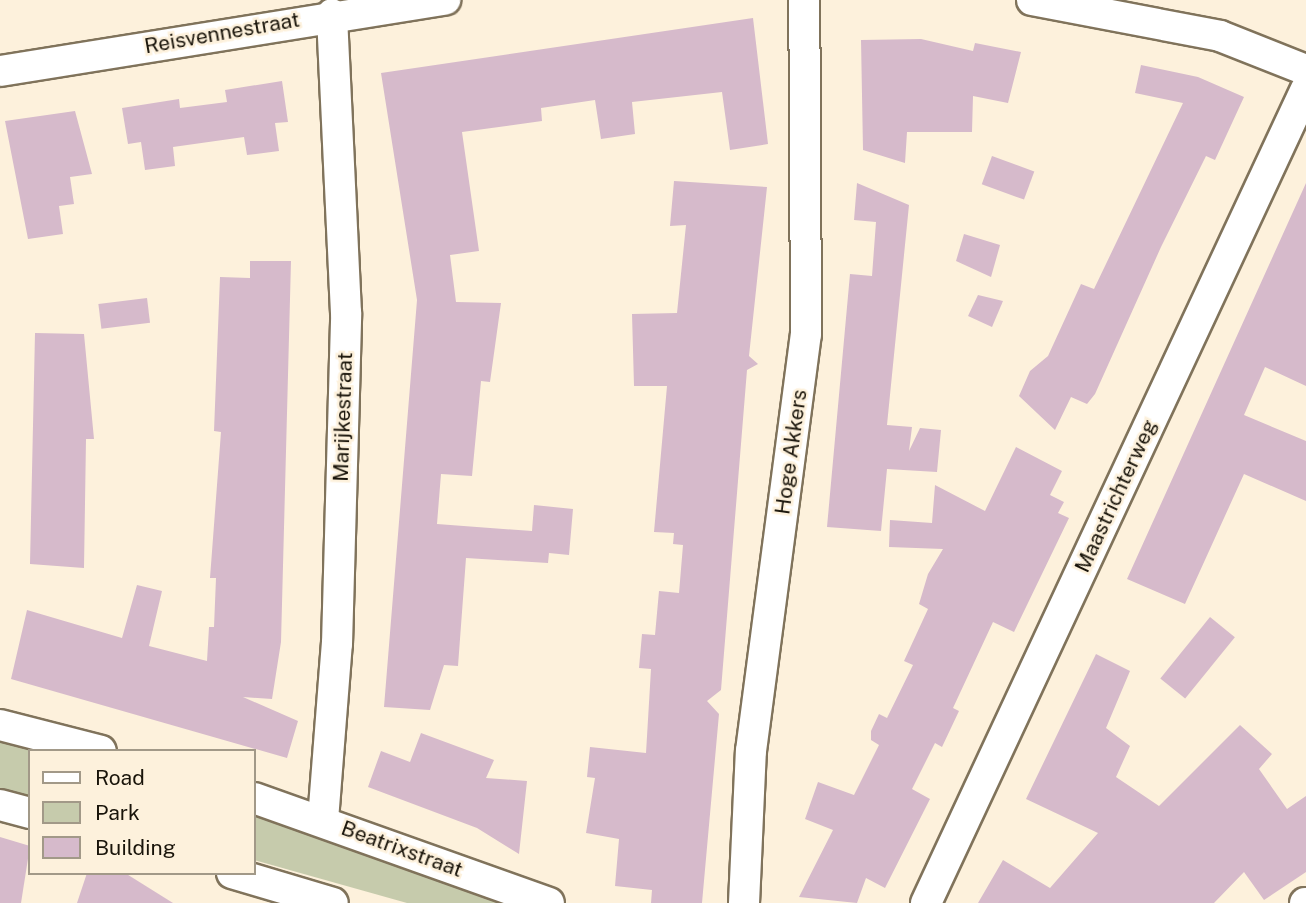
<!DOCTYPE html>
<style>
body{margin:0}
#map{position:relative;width:1306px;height:903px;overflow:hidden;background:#fdf1dc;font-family:"Public Sans",sans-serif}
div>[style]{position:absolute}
.green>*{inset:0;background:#c6cbac}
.building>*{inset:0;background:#d6bacb;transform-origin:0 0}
.roads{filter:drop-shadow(2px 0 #80735b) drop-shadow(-2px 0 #80735b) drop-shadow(0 2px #80735b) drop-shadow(0 -2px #80735b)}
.minor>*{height:30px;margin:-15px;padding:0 15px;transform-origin:15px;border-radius:15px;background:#fff}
span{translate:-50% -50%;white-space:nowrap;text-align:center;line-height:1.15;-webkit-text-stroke:5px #fdf1dc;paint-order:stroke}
.street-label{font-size:21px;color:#19140a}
.legend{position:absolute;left:28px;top:749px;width:228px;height:126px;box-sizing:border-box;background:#fdf1dc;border:2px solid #a29988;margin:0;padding:9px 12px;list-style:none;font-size:21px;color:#19140a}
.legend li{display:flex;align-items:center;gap:14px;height:35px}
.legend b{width:35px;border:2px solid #a29988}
</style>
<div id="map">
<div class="green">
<i style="clip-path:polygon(0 735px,58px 751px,30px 751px,30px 798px,0 789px)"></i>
<i style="clip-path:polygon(254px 811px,382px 858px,502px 903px,407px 903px,254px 860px)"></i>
</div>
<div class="building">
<i style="clip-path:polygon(753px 18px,768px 144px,730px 150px,722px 92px,632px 102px,635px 134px,601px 139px,595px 100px,541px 108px,542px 121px,462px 132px,479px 251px,450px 255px,456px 302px,501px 303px,490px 382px,481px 381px,472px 476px,441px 474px,437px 524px,532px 531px,534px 505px,573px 509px,569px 555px,549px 553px,548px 563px,466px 558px,458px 666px,444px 665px,430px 710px,384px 707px,417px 300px,381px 73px)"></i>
<i style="clip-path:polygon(921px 39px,973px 51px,975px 43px,1021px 52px,1008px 103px,973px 96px,972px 132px,907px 132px,905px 163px,863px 150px,861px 40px)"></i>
<i style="clip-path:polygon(1141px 65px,1198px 77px,1244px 97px,1215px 160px,1206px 156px,1161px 247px,1095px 394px,1087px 404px,1071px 397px,1055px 430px,1019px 396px,1030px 371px,1048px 356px,1081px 284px,1094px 289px,1183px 103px,1135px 93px)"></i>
<i style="clip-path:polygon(282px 81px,288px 122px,275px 123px,279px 151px,247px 155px,244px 137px,173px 147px,175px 166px,145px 170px,141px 142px,128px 144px,122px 108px,179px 99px,180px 108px,227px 102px,225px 90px)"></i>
<i style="clip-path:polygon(75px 111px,92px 174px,70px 177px,74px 204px,59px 206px,63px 234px,28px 239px,5px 121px)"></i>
<i style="left:992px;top:156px;width:45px;height:30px;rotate:20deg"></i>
<i style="clip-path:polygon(674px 181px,767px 187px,749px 356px,758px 364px,747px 370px,721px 690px,707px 701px,719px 714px,702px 903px,651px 903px,652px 890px,615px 886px,619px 839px,586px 833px,595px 778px,587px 777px,590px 747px,646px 753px,651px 669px,639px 668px,642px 634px,655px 635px,659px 591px,679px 593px,683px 545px,673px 544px,674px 533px,654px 532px,667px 386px,634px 386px,632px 314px,677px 313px,686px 225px,670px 226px)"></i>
<i style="clip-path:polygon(857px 183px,909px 205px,887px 425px,912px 427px,909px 451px,920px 428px,941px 430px,937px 472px,887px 469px,881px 531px,827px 527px,850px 274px,872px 276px,876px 222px,854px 220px)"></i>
<i style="clip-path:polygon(1306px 183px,1306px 386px,1265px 367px,1244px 415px,1306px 441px,1306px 501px,1244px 474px,1185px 604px,1127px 579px)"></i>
<i style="clip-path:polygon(964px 234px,1000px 245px,991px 277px,956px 261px)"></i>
<i style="clip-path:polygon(250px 261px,291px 261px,281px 642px,272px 699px,243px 697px,298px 721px,287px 758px,11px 679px,27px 610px,122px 638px,137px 585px,162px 591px,149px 646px,207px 661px,209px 627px,214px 627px,216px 578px,210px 578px,221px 432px,214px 431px,220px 277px,250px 278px)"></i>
<i style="clip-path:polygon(978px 295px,1003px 301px,992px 327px,968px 316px)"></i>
<i style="left:147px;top:298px;width:25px;height:49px;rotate:83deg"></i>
<i style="clip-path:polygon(35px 333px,84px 334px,94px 439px,86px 439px,84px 568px,30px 564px)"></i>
<i style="clip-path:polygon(1016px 447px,1062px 471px,1050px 495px,1064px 502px,1058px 513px,1069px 518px,1014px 632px,993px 622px,953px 708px,959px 711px,942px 747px,935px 743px,912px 789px,930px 799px,885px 888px,866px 878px,857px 903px,799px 897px,833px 830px,805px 819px,818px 782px,854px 795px,879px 745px,871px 740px,871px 731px,879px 714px,887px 718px,913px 665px,904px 661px,928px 609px,919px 604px,928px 574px,943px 549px,889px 547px,890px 520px,932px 523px,935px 485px,985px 511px)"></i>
<i style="left:1210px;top:617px;width:32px;height:79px;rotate:39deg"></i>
<i style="clip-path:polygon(1096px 654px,1130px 671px,1106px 728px,1130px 746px,1116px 777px,1159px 806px,1240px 725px,1272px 754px,1259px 769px,1287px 809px,1306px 796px,1306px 872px,1264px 900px,1244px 872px,1214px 903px,978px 903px,1003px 860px,1050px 888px,1098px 833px,1026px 799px)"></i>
<i style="clip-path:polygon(421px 733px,494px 760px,486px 778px,527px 781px,519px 854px,477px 828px,368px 787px,381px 751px,410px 762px)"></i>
<i style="clip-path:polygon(0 837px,30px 846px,21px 903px,0 903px)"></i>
<i style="clip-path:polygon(87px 873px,125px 873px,173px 903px,77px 903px)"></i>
</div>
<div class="roads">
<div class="minor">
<i style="left:1032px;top:0;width:191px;rotate:10.8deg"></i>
<i style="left:1220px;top:36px;width:92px;rotate:21.6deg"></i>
<i style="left:0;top:71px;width:451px;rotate:-9.1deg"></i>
<i style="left:0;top:725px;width:104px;rotate:14.4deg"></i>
<i style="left:254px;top:798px;width:313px;rotate:19.6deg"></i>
<i style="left:0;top:805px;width:31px;rotate:15deg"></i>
<i style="left:323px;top:820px;width:177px;rotate:-85.5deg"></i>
<i style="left:337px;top:644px;width:331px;rotate:-88.4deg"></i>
<i style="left:346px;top:313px;width:299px;rotate:-92.7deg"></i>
<i style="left:232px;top:873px;width:105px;rotate:16.5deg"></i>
<i style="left:744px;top:903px;width:152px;rotate:-87.4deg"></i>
<i style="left:751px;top:751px;width:420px;rotate:-82.5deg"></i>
<i style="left:806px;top:335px;width:335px;rotate:-90.3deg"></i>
<i style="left:926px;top:903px;width:898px;rotate:-64.98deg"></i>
<i style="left:1305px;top:903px;width:1px"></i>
</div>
</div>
<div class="street-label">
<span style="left:222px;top:33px;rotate:-10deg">Reisvennestraat</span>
<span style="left:343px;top:417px;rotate:-88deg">Marijkestraat</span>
<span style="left:791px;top:452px;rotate:-82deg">Hoge Akkers</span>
<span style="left:1116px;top:496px;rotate:-65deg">Maastrichterweg</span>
<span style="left:402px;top:849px;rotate:20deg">Beatrixstraat</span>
</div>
<ul class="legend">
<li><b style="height:9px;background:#fff"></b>Road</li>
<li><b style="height:19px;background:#c6cbac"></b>Park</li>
<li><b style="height:19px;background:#d6bacb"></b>Building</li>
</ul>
</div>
